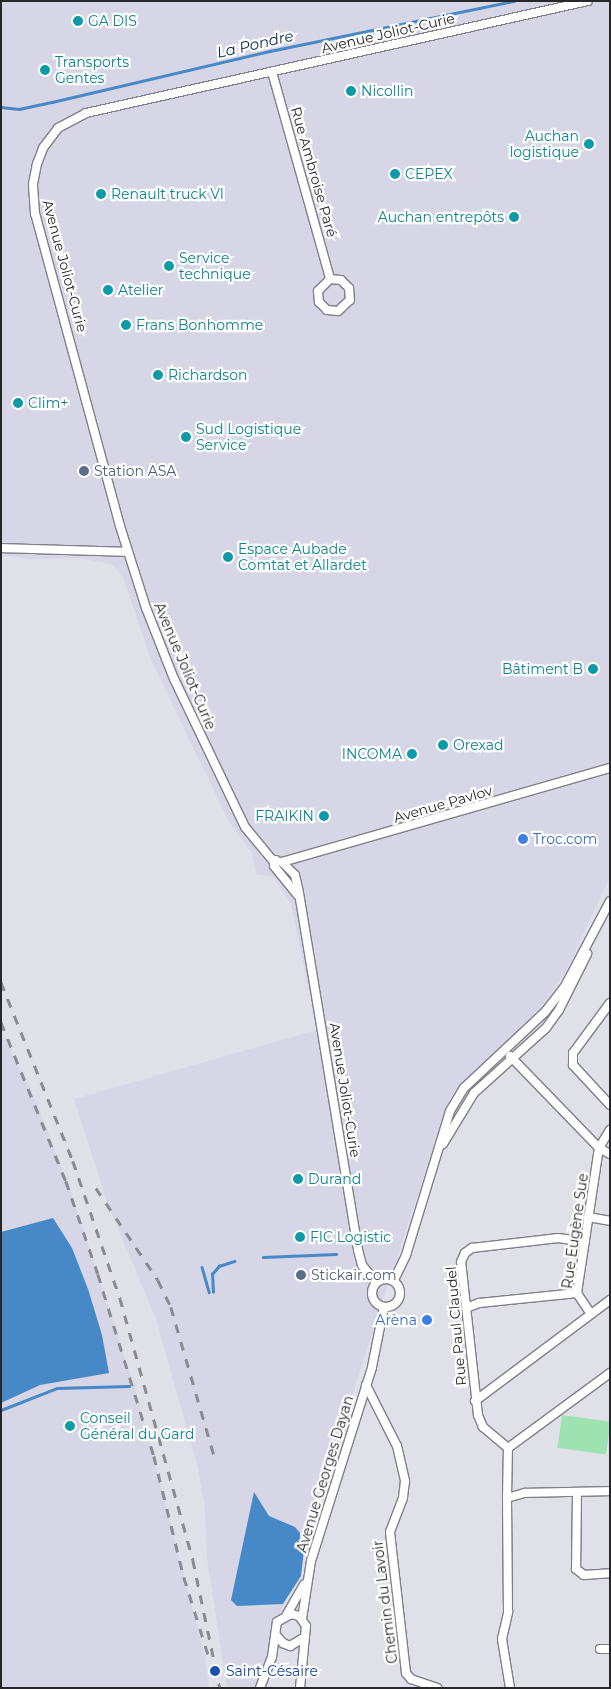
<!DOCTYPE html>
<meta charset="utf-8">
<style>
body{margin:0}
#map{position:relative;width:611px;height:1689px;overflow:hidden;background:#e0e0e9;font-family:Montserrat,sans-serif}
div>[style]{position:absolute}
.built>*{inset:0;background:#d6d6e6}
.green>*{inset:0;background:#9fe2b2;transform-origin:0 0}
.water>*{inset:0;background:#4789c7}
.stream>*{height:2.5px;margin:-1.25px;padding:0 1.25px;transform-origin:1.25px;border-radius:1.25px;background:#4789c7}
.roads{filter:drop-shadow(1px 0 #807f88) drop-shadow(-1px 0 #807f88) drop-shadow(0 1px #807f88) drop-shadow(0 -1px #807f88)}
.minor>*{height:8px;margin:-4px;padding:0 4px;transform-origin:4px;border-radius:4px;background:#fff}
.minor>.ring{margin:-4px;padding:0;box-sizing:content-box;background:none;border:8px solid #fff;border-radius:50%}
.rail>*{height:2.5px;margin-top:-1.25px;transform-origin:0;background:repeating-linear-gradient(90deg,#8a8a91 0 9px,transparent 0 18px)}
.dots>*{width:14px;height:14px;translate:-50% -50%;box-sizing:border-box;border:2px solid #fff;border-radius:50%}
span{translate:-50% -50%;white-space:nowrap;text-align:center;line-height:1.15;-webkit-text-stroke:4.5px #fff;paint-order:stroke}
.culture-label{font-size:14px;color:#0d838f}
.left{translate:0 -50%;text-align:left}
.right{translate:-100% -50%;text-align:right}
.street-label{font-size:14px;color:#27272b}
.service-label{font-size:14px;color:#4e5e75}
.shop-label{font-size:14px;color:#366cbe}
.transit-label{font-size:14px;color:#164399}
.water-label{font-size:15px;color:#0e2b44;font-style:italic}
.frame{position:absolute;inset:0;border:2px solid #27272b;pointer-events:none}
</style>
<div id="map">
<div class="built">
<i style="clip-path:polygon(1px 1px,610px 1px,610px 877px,565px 973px,540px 1008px,449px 1099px,256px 1688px,227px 1688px,207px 1558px,205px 1509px,198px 1468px,156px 1319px,109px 1207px,74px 1099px,317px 1030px,291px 904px,274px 877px,256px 874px,252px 853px,228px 820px,152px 662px,123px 578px,113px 565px,82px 558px,31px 559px,1px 555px)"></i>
<i style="clip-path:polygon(1px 1031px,37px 1103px,73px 1199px,136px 1391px,205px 1657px,209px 1688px,1px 1688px)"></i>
</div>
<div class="green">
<i style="left:562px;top:1415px;width:49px;height:33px;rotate:8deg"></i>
</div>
<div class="water">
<i style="clip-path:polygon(53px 1218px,72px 1248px,88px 1289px,102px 1335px,109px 1373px,40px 1385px,1px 1403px,1px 1232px)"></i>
<i style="clip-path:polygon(254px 1492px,269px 1516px,295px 1527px,300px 1533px,300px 1540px,305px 1542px,301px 1576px,283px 1604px,237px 1606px,231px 1600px)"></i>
</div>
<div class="stream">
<i style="left:1px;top:107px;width:18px;rotate:6deg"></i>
<i style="left:19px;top:109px;width:34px;rotate:-12deg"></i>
<i style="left:52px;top:102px;width:224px;rotate:-13.2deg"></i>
<i style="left:270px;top:51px;width:249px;rotate:-11.6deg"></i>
<i style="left:263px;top:1257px;width:73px;rotate:-2.4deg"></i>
<i style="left:202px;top:1267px;width:26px;rotate:74deg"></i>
<i style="left:213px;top:1292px;width:18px;rotate:-93deg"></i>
<i style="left:212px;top:1274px;width:11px;rotate:-49deg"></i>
<i style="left:219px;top:1266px;width:16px;rotate:-18deg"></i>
<i style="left:1px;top:1410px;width:60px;rotate:-21.4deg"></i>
<i style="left:57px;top:1388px;width:72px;rotate:-1.6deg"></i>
</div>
<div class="roads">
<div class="minor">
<i style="left:272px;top:72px;width:215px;rotate:74.3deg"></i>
<i style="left:330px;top:279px;width:17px;rotate:135deg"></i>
<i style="left:318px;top:291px;width:11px;rotate:85deg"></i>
<i style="left:319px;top:302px;width:11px;rotate:45deg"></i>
<i style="left:327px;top:310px;width:11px;rotate:5deg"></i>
<i style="left:338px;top:311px;width:16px;rotate:-43deg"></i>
<i style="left:350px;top:300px;width:12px;rotate:-95deg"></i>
<i style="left:349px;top:288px;width:11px;rotate:-135deg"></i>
<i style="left:341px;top:280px;width:11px;rotate:-175deg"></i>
<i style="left:1px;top:548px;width:127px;rotate:1.8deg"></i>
<i style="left:276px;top:860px;width:6px;rotate:108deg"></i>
<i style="left:274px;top:866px;width:38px;rotate:51deg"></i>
<i style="left:274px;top:862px;width:45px;rotate:-129.6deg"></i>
<i style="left:245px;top:827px;width:164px;rotate:-115.6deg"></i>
<i style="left:174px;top:679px;width:76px;rotate:-111.5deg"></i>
<i style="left:146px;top:608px;width:86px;rotate:-107.6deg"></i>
<i style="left:120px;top:526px;width:323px;rotate:-105.2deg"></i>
<i style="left:35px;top:214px;width:30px;rotate:-94deg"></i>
<i style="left:33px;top:184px;width:20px;rotate:-79deg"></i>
<i style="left:37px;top:164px;width:17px;rotate:-69deg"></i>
<i style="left:43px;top:148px;width:25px;rotate:-53deg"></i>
<i style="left:58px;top:128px;width:32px;rotate:-28deg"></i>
<i style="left:86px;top:113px;width:514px;rotate:-12.58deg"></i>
<i style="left:282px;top:862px;width:18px;rotate:45deg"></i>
<i style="left:295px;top:875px;width:18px;rotate:77deg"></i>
<i style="left:299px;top:893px;width:362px;rotate:80.6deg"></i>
<i style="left:358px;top:1250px;width:16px;rotate:75deg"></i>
<i style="left:362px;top:1265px;width:22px;rotate:51deg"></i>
<i style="left:282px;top:862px;width:341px;rotate:-16deg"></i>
<i style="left:610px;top:1003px;width:62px;rotate:126.5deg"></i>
<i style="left:573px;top:1053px;width:12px;rotate:90deg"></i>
<i style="left:573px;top:1065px;width:54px;rotate:47.2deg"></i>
<i style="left:510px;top:1056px;width:128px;rotate:45.9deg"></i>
<i style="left:599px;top:1148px;width:13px;rotate:29deg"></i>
<i style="left:443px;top:1144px;width:60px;rotate:-58.7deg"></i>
<i style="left:474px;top:1093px;width:97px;rotate:-42.1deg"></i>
<i style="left:546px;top:1028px;width:22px;rotate:-54deg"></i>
<i style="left:559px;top:1010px;width:63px;rotate:-63.4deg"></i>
<i style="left:588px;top:1217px;width:22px;rotate:10deg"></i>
<i class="ring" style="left:372px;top:1279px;width:20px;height:20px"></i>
<i style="left:394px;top:1280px;width:28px;rotate:-64deg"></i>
<i style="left:406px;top:1255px;width:151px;rotate:-73deg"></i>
<i style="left:450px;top:1111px;width:27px;rotate:-59deg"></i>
<i style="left:464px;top:1088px;width:111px;rotate:-43.2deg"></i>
<i style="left:545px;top:1012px;width:31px;rotate:-52deg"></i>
<i style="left:564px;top:988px;width:98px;rotate:-62.1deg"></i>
<i style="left:466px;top:1308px;width:14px;rotate:-21deg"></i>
<i style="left:479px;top:1303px;width:99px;rotate:-5.8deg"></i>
<i style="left:591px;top:1314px;width:25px;rotate:-124deg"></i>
<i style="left:577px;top:1293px;width:147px;rotate:-81.4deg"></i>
<i style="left:599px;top:1148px;width:21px;rotate:-59deg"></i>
<i style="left:366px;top:1385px;width:68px;rotate:63.1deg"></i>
<i style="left:397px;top:1446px;width:36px;rotate:77deg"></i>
<i style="left:405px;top:1481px;width:17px;rotate:97deg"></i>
<i style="left:403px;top:1498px;width:36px;rotate:111deg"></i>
<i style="left:390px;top:1532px;width:142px;rotate:83.5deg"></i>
<i style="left:406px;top:1673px;width:8px;rotate:50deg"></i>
<i style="left:411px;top:1679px;width:28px;rotate:19deg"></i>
<i style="left:475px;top:1401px;width:169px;rotate:-36.8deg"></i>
<i style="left:508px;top:1448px;width:33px;rotate:-140deg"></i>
<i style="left:483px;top:1427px;width:13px;rotate:-113deg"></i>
<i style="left:478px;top:1415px;width:154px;rotate:-96.3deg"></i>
<i style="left:461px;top:1262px;width:10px;rotate:-66deg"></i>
<i style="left:465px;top:1253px;width:9px;rotate:-36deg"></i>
<i style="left:472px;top:1248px;width:87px;rotate:-6.6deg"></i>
<i style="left:558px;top:1238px;width:27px;rotate:8deg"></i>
<i style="left:577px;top:1492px;width:77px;rotate:90.7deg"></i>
<i style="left:576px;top:1569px;width:10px;rotate:37deg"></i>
<i style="left:584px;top:1575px;width:26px;rotate:-4deg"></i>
<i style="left:507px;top:1498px;width:50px;rotate:-88.9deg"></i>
<i style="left:508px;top:1448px;width:127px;rotate:-36.3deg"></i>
<i style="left:287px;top:1614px;width:34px;rotate:-60deg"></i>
<i style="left:302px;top:1619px;width:59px;rotate:-81.2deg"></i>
<i style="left:311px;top:1561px;width:203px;rotate:-72.5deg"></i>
<i style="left:372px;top:1367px;width:61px;rotate:-78.7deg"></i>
<i style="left:276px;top:1635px;width:11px;rotate:49deg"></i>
<i style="left:283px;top:1643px;width:8px;rotate:23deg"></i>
<i style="left:290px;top:1646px;width:17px;rotate:-31deg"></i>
<i style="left:600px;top:1649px;width:10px"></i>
<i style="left:260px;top:1688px;width:33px;rotate:-69deg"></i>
<i style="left:272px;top:1657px;width:35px;rotate:-82deg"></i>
<i style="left:277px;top:1622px;width:16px;rotate:-30deg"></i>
<i style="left:291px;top:1614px;width:8px;rotate:14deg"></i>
<i style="left:299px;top:1616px;width:12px;rotate:55deg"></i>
<i style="left:306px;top:1626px;width:62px;rotate:95.5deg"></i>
<i style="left:510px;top:1688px;width:50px;rotate:-99.3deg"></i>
<i style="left:502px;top:1639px;width:28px;rotate:-77deg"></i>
<i style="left:508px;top:1612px;width:114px;rotate:-90.5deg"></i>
<i style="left:507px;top:1498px;width:19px;rotate:-16deg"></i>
<i style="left:525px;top:1493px;width:85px;rotate:-1.3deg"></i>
</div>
</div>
<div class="rail">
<i style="left:1px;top:982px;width:193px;rotate:68.1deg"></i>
<i style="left:73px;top:1161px;width:145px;rotate:71.1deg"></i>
<i style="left:120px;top:1298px;width:272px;rotate:74.4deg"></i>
<i style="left:193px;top:1560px;width:131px;rotate:78.1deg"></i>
<i style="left:1px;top:1022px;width:172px;rotate:67.8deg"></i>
<i style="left:66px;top:1181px;width:98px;rotate:71deg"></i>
<i style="left:98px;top:1274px;width:190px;rotate:72.9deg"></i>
<i style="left:154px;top:1456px;width:125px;rotate:76.1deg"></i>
<i style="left:184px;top:1577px;width:81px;rotate:72.7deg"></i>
<i style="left:96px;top:1188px;width:111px;rotate:56deg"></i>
<i style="left:158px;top:1280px;width:30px;rotate:64deg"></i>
<i style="left:171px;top:1307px;width:161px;rotate:73.8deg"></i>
</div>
<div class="dots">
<i style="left:78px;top:21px;background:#0f9aa8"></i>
<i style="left:45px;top:70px;background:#0f9aa8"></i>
<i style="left:351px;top:91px;background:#0f9aa8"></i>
<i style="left:589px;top:144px;background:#0f9aa8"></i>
<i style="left:395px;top:174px;background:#0f9aa8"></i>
<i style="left:101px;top:194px;background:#0f9aa8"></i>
<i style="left:514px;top:217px;background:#0f9aa8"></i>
<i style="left:169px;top:266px;background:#0f9aa8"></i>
<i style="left:108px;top:290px;background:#0f9aa8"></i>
<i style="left:126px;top:325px;background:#0f9aa8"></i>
<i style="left:158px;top:375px;background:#0f9aa8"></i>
<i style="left:18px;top:403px;background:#0f9aa8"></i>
<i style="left:186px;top:437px;background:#0f9aa8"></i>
<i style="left:84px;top:471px;background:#5c6f8a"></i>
<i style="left:228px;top:557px;background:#0f9aa8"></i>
<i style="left:593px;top:669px;background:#0f9aa8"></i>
<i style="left:443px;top:745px;background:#0f9aa8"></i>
<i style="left:412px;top:754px;background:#0f9aa8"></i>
<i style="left:324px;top:816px;background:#0f9aa8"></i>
<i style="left:523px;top:839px;background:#3f7fe0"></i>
<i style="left:298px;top:1179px;background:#0f9aa8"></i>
<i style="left:300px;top:1237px;background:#0f9aa8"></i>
<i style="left:301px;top:1275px;background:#5c6f8a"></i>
<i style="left:427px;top:1320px;background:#3f7fe0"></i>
<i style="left:70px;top:1426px;background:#0f9aa8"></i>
<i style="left:215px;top:1671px;background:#1a4fb4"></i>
</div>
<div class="culture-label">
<span class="left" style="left:88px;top:21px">GA DIS</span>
<span class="left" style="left:55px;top:70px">Transports<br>Gentes</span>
<span class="left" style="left:361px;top:91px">Nicollin</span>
<span class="right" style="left:579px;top:144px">Auchan<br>logistique</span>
<span class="left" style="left:405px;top:174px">CEPEX</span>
<span class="left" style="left:111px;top:194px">Renault truck VI</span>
<span class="right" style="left:504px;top:217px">Auchan entrepôts</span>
<span class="left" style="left:179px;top:266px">Service<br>technique</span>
<span class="left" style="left:118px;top:290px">Atelier</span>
<span class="left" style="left:136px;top:325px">Frans Bonhomme</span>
<span class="left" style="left:168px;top:375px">Richardson</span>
<span class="left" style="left:28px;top:403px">Clim+</span>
<span class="left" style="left:196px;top:437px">Sud Logistique<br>Service</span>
<span class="left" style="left:238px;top:557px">Espace Aubade<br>Comtat et Allardet</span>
<span class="right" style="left:583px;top:669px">Bâtiment B</span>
<span class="left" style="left:453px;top:745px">Orexad</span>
<span class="right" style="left:402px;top:754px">INCOMA</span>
<span class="right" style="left:314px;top:816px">FRAIKIN</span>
<span class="left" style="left:308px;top:1179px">Durand</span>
<span class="left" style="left:310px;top:1237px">FIC Logistic</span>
<span class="left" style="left:80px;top:1426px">Conseil<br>Général du Gard</span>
</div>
<div class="street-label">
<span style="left:388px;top:33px;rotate:-13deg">Avenue Joliot-Curie</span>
<span style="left:314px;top:172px;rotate:74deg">Rue Ambroise Paré</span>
<span style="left:65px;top:266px;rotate:75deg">Avenue Joliot-Curie</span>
<span style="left:185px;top:666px;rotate:67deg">Avenue Joliot-Curie</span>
<span style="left:443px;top:804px;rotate:-16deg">Avenue Pavlov</span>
<span style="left:345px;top:1090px;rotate:81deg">Avenue Joliot-Curie</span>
<span style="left:575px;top:1231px;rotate:-82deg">Rue Eugène Sue</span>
<span style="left:456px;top:1326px;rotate:-95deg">Rue Paul Claudel</span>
<span style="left:325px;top:1474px;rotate:-73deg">Avenue Georges Dayan</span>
<span style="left:385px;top:1602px;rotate:-97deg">Chemin du Lavoir</span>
</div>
<div class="service-label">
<span class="left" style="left:94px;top:471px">Station ASA</span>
<span class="left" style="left:311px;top:1275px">Stickair.com</span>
</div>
<div class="shop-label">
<span class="left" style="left:533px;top:839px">Troc.com</span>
<span class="right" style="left:417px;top:1320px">Arèna</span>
</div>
<div class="transit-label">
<span class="left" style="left:226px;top:1671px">Saint-Césaire</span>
</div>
<div class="water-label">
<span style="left:255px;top:44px;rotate:-13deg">La Pondre</span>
</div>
<div class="frame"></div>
</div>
